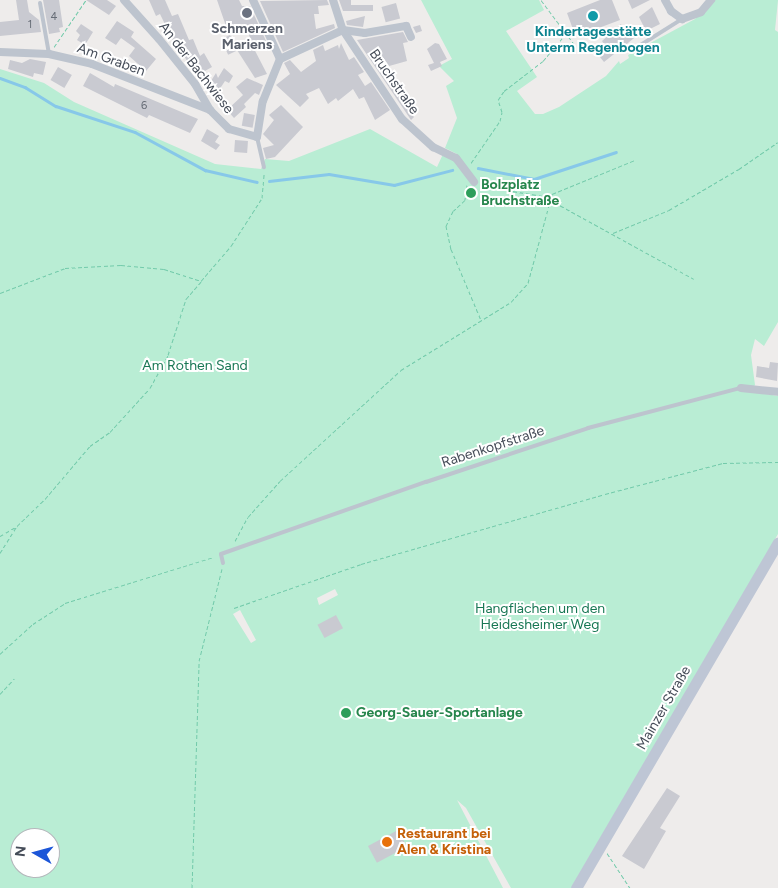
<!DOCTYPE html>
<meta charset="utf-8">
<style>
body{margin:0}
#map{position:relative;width:778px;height:888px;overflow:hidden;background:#eeeceb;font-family:Figtree,sans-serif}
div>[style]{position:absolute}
.green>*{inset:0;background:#b9edd4}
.stream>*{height:2.5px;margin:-1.25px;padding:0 1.25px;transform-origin:1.25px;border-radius:1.25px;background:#87c8e9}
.building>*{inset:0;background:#c9cad1;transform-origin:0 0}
.path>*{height:1px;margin-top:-0.5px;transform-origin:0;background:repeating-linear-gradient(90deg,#72caaa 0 4px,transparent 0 6.5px)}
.lane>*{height:4px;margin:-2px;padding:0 2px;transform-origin:2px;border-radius:2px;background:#bdc4ce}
.street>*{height:8px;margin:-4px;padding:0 4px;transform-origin:4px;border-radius:4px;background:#bdc4ce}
.secondary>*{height:11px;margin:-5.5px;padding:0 5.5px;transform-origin:5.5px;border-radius:5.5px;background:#bec6d5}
.dots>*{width:14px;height:14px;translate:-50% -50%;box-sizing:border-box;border:2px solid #fff;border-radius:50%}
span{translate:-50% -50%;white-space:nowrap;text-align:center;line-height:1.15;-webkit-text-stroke:4px #fff;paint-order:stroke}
.number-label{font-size:11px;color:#666c76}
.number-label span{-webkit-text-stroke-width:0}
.worship-label{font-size:14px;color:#5b616d;font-weight:700}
.culture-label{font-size:14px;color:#0d838f;font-weight:700}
.street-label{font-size:14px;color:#454c58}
.leisure-label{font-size:14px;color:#27864d;font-weight:700}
.left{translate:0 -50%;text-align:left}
.park-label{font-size:14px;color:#187754}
.food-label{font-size:14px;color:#c56008;font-weight:700}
.north{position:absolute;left:10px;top:828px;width:50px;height:50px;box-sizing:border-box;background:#fff;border:1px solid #b5b7bc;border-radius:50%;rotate:277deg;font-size:14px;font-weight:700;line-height:20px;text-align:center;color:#454c58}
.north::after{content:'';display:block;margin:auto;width:18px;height:22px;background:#1c56d8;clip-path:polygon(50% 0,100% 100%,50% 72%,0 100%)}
</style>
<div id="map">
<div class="green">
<i style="clip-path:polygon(evenodd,421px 0,539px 0,544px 10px,506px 31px,537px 77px,517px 91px,535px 114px,543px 114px,559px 107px,606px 76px,619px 61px,620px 64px,629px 58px,628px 55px,695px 19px,714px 0,778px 0,775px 30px,778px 32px,778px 322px,764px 346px,755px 339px,751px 355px,755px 385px,750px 391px,778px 396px,778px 534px,571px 888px,511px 888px,466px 808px,457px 800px,503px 888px,0 888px,0 69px,44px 83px,74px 102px,215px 164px,261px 169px,265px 159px,289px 161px,370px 129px,437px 167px,443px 154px,457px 154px,445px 148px,457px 118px,446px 86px,454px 81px,439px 66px,452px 59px,421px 0,335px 589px,338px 595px,319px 605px,317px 598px,335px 589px,421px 0,240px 610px,256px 640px,251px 643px,233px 614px,240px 610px,421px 0,20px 838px,50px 838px,50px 868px,20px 868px,20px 838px)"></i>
</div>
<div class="stream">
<i style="left:0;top:78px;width:27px;rotate:20deg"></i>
<i style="left:25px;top:87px;width:36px;rotate:32deg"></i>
<i style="left:56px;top:106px;width:83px;rotate:18.2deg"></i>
<i style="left:135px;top:132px;width:80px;rotate:28.5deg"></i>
<i style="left:205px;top:170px;width:53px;rotate:13deg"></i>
<i style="left:478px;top:168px;width:57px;rotate:11.1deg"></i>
<i style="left:534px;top:179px;width:86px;rotate:-18.2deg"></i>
<i style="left:269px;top:181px;width:60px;rotate:-6.7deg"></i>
<i style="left:329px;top:174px;width:66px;rotate:9.6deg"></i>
<i style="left:394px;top:185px;width:60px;rotate:-14.5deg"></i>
</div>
<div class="building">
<i style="clip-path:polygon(16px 0,27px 0,29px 12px,39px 20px,41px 32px,0 36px,0 22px,19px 20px)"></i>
<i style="clip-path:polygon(43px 0,59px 0,63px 27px,59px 28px,60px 32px,49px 34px)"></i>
<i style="clip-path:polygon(86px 0,107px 0,116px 6px,109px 15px)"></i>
<i style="clip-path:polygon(149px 0,165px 0,172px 16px,178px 14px,189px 40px,193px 39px,200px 56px,204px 53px,212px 67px,196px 76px,183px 54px,180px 55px,160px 14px,156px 16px)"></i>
<i style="clip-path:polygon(217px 0,239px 0,242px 6px,250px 6px,266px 41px,254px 45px,243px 24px,227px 29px)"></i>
<i style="clip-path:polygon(327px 0,329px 5px,318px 6px,319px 14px,314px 14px,316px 29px,334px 24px,335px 28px,283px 52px,260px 1px)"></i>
<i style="clip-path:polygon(339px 0,351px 0,351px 5px,373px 5px,373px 11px,343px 11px)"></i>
<i style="clip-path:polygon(600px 0,612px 0,620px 20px,588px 32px,587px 28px,574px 32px,567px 13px)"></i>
<i style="clip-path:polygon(628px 0,650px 0,632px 9px)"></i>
<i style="left:396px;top:3px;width:16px;height:15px;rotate:75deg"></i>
<i style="clip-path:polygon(652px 7px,660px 24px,646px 31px,639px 17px)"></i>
<i style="clip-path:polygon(365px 16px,363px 27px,347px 25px,346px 21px)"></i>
<i style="clip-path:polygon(117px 21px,134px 32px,131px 37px,156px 59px,146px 71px,129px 56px,135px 48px,121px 38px,116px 45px,105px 38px)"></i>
<i style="clip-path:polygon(81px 24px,93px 32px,85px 45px,77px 40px,80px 35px,76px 31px)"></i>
<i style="clip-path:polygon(621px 24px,623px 30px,630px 25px,638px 35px,604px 62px,595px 51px,604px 44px,602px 41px)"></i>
<i style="clip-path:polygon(420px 25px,422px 31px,416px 33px,413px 27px)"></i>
<i style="clip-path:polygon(403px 32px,408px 42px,403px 43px,407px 61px,382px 68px,393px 85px,398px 81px,405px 92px,401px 94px,414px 110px,410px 113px,414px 117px,411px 120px,357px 40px)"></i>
<i style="left:230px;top:35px;width:17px;height:10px;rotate:65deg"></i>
<i style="clip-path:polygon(341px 43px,349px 60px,354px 57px,364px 72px,358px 75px,365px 86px,371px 82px,390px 110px,375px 120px,364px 97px,359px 99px,353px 89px,338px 101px,336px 98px,328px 104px,319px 88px,306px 94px,309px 98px,300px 107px,276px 85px,290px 74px,284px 63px,290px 60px,301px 72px,316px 61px,313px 50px,323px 45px,325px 51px,338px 45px,339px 49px)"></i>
<i style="clip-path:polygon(435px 43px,439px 44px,447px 59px,440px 62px,442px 66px,431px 71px,428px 65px,434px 63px,427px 49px)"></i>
<i style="clip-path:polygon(252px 45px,267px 74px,255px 78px,237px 50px)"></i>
<i style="clip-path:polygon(30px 59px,46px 62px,43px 75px,34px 73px,33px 77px,8px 69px,10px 60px,22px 63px)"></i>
<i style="left:58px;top:67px;width:16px;height:15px;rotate:30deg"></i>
<i style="clip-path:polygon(224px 68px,233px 76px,229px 83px,225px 81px,219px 90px,209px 84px,216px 73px,218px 78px)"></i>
<i style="clip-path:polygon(90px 73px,114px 87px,115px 84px,198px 119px,190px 133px,149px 115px,147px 118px,83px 86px)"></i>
<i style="clip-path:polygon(247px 78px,263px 85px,259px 95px,255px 93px,244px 104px,246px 107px,234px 118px,227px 110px,243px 95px,236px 87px)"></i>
<i style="clip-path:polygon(281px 105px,303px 127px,275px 157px,266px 159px,263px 148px,274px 145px,263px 134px,274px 120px,269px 115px)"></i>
<i style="left:244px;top:113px;width:11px;height:13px;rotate:10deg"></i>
<i style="clip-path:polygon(207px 129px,219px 136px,215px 142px,220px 145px,216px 150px,201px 141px)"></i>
<i style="left:235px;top:140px;width:13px;height:12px;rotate:4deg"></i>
<i style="clip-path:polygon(770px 362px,778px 363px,777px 381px,756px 377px,757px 366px,769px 368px)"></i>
<i style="left:336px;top:615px;width:15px;height:21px;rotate:62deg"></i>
<i style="clip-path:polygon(667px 788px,680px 796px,660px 828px,666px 831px,644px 869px,622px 856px)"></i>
<i style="left:398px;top:830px;width:19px;height:34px;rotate:62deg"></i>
</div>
<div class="path">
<i style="left:541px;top:0;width:55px;rotate:53.1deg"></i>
<i style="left:54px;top:47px;width:57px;rotate:-55.8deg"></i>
<i style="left:471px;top:163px;width:51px;rotate:-55.4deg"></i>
<i style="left:500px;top:121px;width:9px;rotate:-77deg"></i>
<i style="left:502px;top:112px;width:13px;rotate:-108deg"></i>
<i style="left:498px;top:100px;width:11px;rotate:-56deg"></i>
<i style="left:504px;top:91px;width:49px;rotate:-37.6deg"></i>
<i style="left:543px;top:61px;width:34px;rotate:-50deg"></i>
<i style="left:467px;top:185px;width:15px;rotate:98deg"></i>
<i style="left:465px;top:200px;width:16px;rotate:137deg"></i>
<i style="left:453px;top:211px;width:17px;rotate:115deg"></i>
<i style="left:446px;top:226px;width:24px;rotate:78deg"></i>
<i style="left:451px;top:249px;width:77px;rotate:67.1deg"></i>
<i style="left:481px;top:186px;width:63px;rotate:9.2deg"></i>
<i style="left:543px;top:196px;width:172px;rotate:28.8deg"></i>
<i style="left:613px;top:233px;width:61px;rotate:-22.3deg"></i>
<i style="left:669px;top:210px;width:81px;rotate:-30.4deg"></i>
<i style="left:739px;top:169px;width:47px;rotate:-34.7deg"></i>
<i style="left:0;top:293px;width:70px;rotate:-21deg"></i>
<i style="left:65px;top:268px;width:56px;rotate:-3.1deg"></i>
<i style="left:121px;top:265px;width:43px;rotate:5.3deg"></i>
<i style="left:164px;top:269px;width:39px;rotate:18deg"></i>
<i style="left:201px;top:281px;width:46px;rotate:-49.4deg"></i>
<i style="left:231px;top:246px;width:57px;rotate:-57.1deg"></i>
<i style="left:262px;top:198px;width:25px;rotate:-85deg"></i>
<i style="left:0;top:536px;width:20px;rotate:-30deg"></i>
<i style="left:17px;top:526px;width:39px;rotate:-44deg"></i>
<i style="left:45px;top:499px;width:70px;rotate:-49.7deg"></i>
<i style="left:90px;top:446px;width:24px;rotate:-35deg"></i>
<i style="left:110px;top:432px;width:59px;rotate:-47.7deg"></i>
<i style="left:150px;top:388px;width:38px;rotate:-61deg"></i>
<i style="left:168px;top:355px;width:59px;rotate:-72.2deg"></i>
<i style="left:186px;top:299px;width:23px;rotate:-49deg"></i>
<i style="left:235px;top:541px;width:27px;rotate:-62deg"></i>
<i style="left:248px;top:517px;width:48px;rotate:-48.4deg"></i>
<i style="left:280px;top:481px;width:164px;rotate:-42.5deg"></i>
<i style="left:401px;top:370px;width:129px;rotate:-31.7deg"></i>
<i style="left:511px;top:302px;width:25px;rotate:-48deg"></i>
<i style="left:528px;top:283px;width:92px;rotate:-74.9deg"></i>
<i style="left:552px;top:194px;width:90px;rotate:-22.3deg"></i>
<i style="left:0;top:553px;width:32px;rotate:-58deg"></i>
<i style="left:234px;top:608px;width:134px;rotate:-19.1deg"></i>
<i style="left:361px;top:564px;width:254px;rotate:-16deg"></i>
<i style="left:605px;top:494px;width:122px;rotate:-14.7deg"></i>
<i style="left:723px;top:463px;width:55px;rotate:-1deg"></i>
<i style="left:0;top:654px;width:45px;rotate:-42.3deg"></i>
<i style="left:33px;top:624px;width:38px;rotate:-33deg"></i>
<i style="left:65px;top:603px;width:156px;rotate:-17.2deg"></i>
<i style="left:0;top:694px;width:21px;rotate:-47deg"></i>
<i style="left:607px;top:853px;width:42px;rotate:56.7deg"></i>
<i style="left:192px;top:888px;width:227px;rotate:-88.2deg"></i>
<i style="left:199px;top:661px;width:95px;rotate:-76deg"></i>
</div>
<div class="lane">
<i style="left:40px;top:3px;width:52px;rotate:80deg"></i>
<i style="left:639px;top:46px;width:51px;rotate:-32.1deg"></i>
<i style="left:257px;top:137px;width:31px;rotate:77deg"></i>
<i style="left:223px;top:563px;width:9px;rotate:-103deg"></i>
<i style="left:221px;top:554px;width:217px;rotate:-19.4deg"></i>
<i style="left:426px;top:482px;width:171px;rotate:-18.4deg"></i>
<i style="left:588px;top:428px;width:158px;rotate:-14.7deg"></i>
</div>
<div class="street">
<i style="left:124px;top:0;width:52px;rotate:48.1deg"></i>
<i style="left:159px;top:39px;width:58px;rotate:51.3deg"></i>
<i style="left:195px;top:84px;width:30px;rotate:60deg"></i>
<i style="left:210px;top:110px;width:27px;rotate:45deg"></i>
<i style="left:229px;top:129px;width:29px;rotate:16deg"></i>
<i style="left:257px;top:137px;width:36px;rotate:-81deg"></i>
<i style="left:263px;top:101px;width:45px;rotate:-68deg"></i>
<i style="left:280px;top:59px;width:69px;rotate:-24.7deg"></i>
<i style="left:253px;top:0;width:65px;rotate:65.4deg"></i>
<i style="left:333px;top:0;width:32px;rotate:72deg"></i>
<i style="left:343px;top:30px;width:107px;rotate:56.5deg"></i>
<i style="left:402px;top:119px;width:42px;rotate:42.1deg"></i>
<i style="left:433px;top:147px;width:25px;rotate:26deg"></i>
<i style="left:456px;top:158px;width:30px;rotate:53deg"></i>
<i style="left:665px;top:0;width:13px;rotate:61deg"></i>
<i style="left:671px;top:11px;width:14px;rotate:36deg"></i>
<i style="left:682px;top:19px;width:20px;rotate:-20deg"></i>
<i style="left:701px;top:12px;width:16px;rotate:-50deg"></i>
<i style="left:343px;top:30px;width:22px;rotate:8deg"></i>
<i style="left:365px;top:33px;width:42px;rotate:-9.7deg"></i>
<i style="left:406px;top:26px;width:12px;rotate:66deg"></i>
<i style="left:0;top:52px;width:49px;rotate:2.3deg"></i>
<i style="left:49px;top:54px;width:44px;rotate:13.1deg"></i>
<i style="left:92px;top:64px;width:127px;rotate:21.3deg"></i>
<i style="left:741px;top:388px;width:37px;rotate:6deg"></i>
</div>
<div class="secondary">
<i style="left:576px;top:888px;width:400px;rotate:-59.7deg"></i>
</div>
<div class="dots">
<i style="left:247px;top:13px;background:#6b7280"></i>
<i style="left:593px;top:16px;background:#0f9aa8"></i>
<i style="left:471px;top:193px;background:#2e9e5b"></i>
<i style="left:346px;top:713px;background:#2e9e5b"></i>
<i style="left:387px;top:842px;background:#e8710a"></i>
</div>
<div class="number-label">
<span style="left:54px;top:17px">4</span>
<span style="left:30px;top:25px">1</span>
<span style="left:144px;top:106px">6</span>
</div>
<div class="worship-label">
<span style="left:247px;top:37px">Schmerzen<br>Mariens</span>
</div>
<div class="culture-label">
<span style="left:593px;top:40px">Kindertagesstätte<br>Unterm Regenbogen</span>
</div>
<div class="street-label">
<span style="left:111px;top:60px;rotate:20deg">Am Graben</span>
<span style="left:196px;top:68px;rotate:52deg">An der Bachwiese</span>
<span style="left:394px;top:82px;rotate:55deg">Bruchstraße</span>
<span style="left:493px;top:447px;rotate:-18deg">Rabenkopfstraße</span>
<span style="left:664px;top:708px;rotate:-60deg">Mainzer Straße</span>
</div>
<div class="leisure-label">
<span class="left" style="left:481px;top:193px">Bolzplatz<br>Bruchstraße</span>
<span class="left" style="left:356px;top:713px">Georg-Sauer-Sportanlage</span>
</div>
<div class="park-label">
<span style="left:195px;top:366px">Am Rothen Sand</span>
<span style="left:540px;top:617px">Hangflächen um den<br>Heidesheimer Weg</span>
</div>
<div class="food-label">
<span class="left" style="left:397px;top:842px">Restaurant bei<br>Alen &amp; Kristina</span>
</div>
<div class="north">N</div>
</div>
